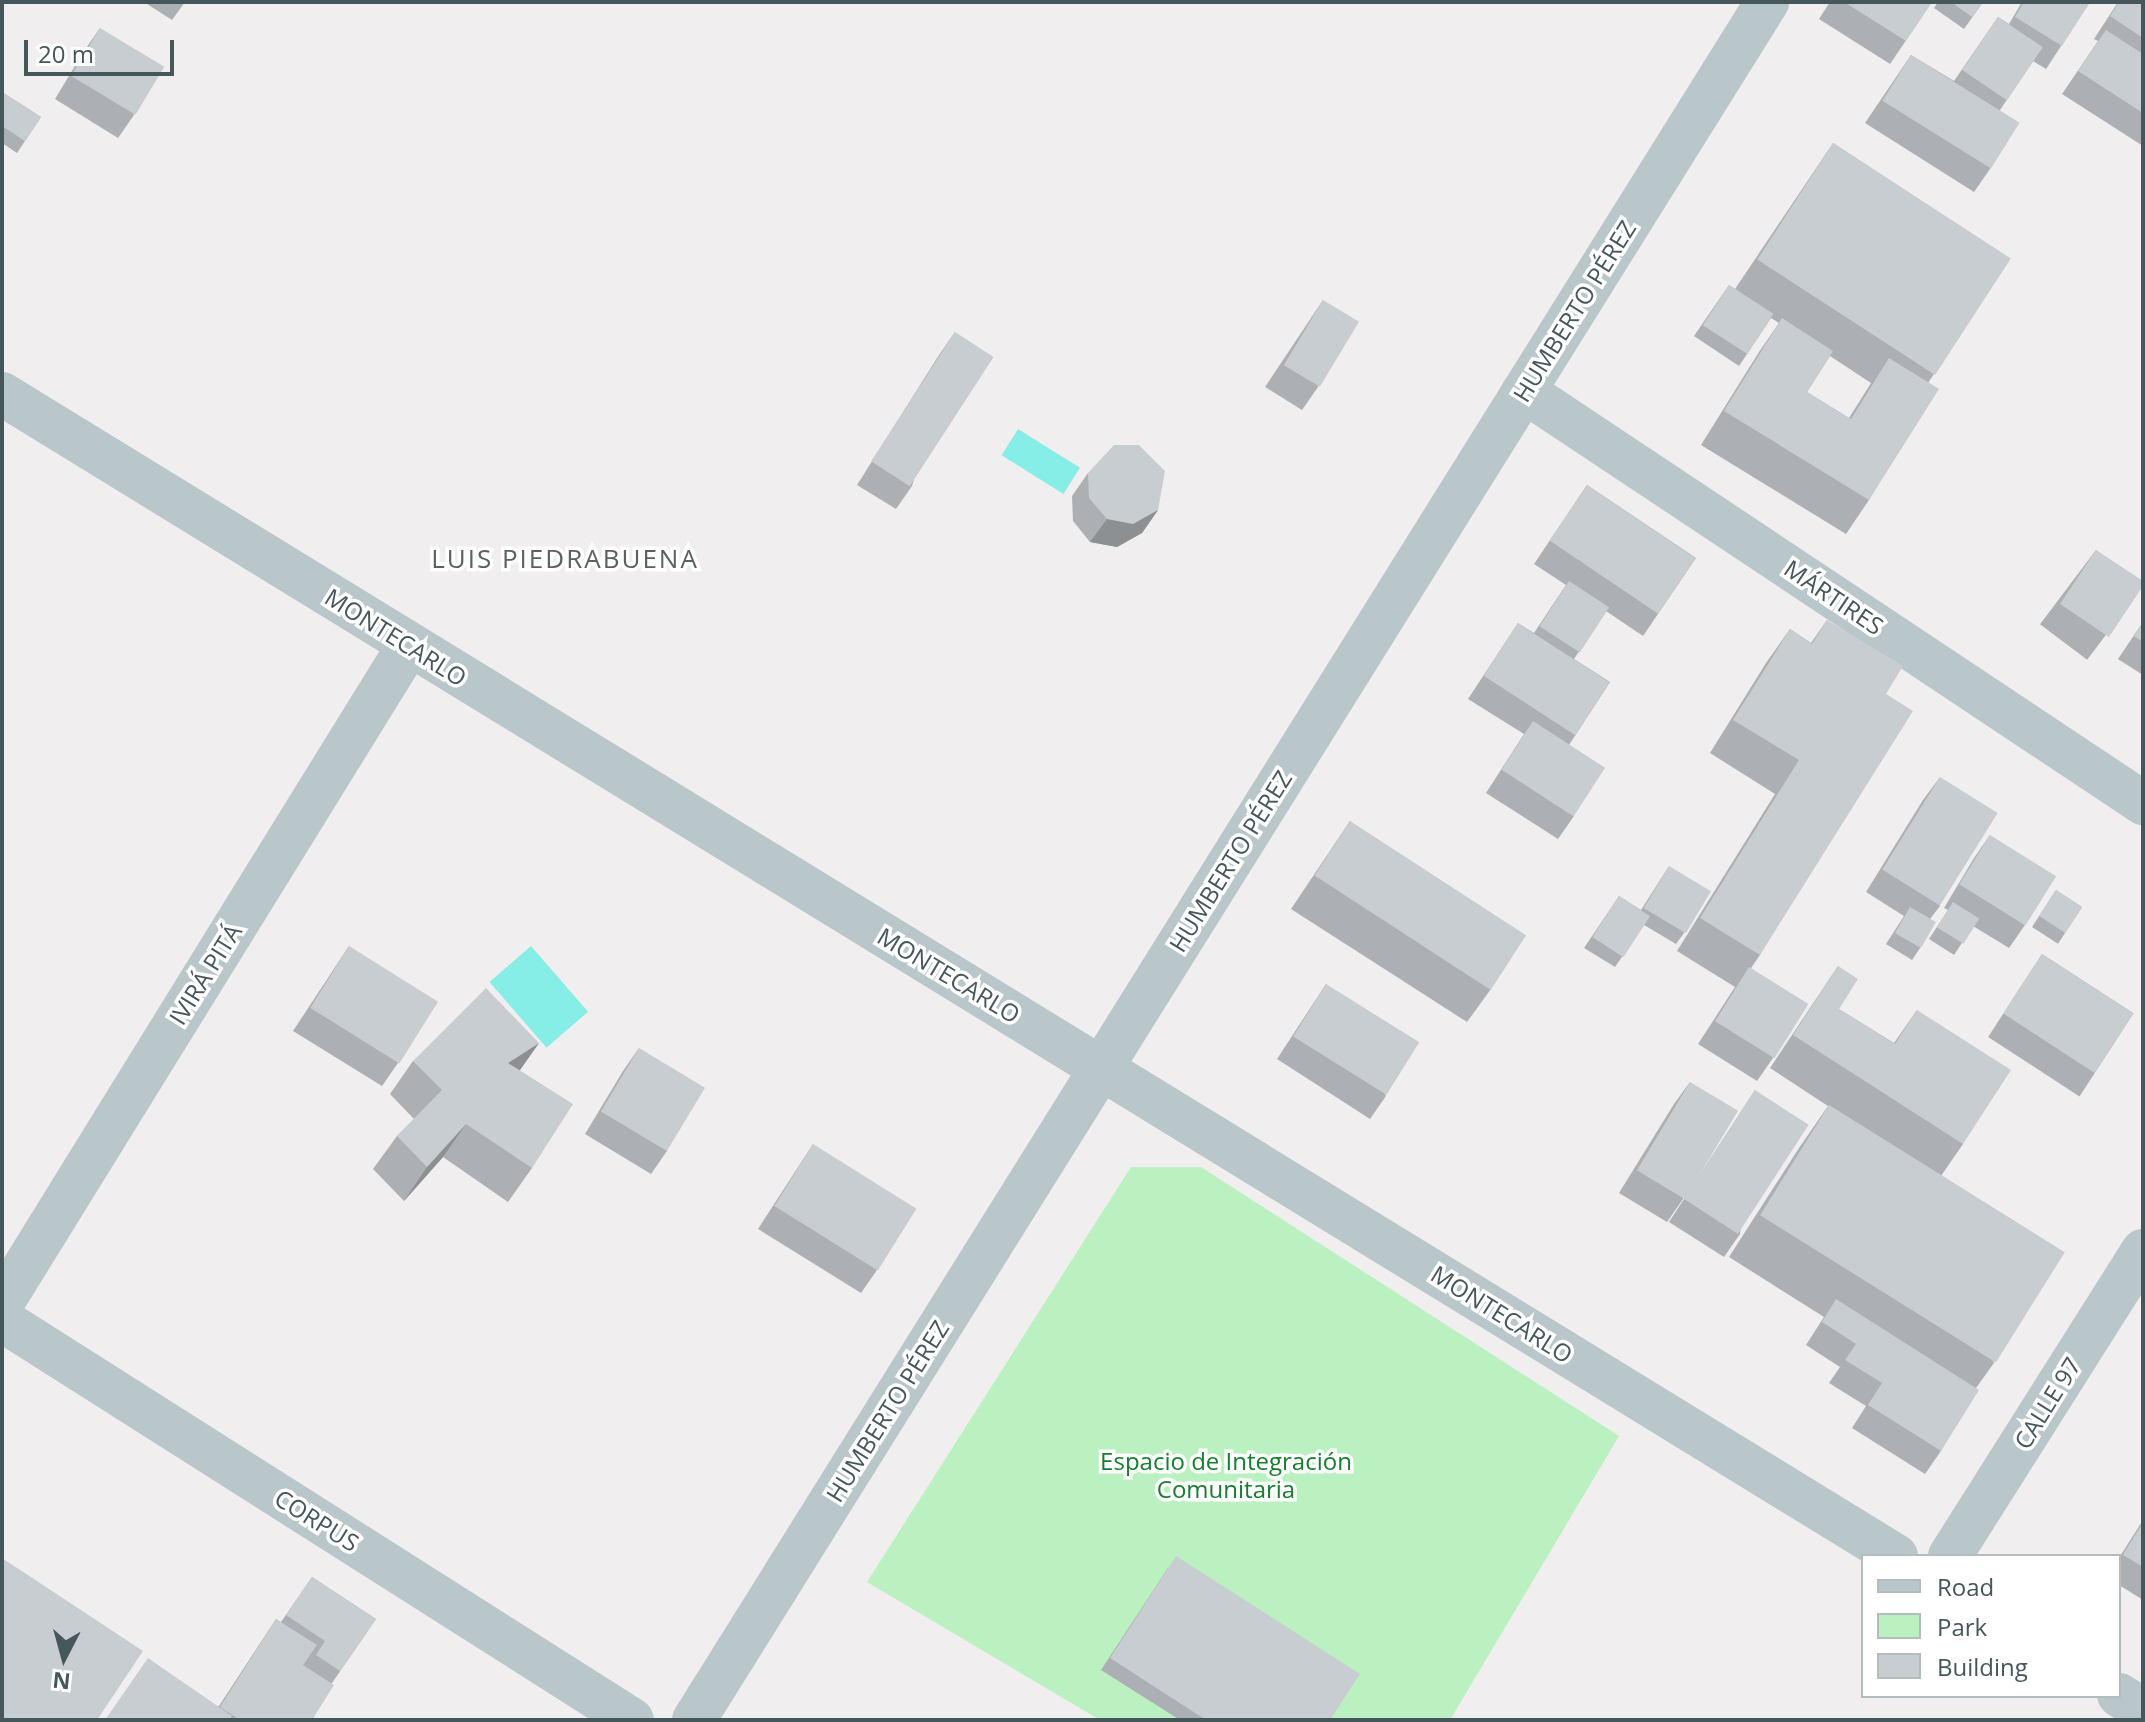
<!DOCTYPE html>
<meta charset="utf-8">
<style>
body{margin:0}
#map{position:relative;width:2145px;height:1722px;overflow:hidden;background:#f1eeef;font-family:"Open Sans",sans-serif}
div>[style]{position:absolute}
.green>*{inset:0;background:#bbf0c1}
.water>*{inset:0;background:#87ede7;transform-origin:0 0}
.street>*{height:44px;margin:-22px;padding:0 22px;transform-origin:22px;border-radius:22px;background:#b9c7cb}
.wall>*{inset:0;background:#acb0b4;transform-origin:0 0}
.shaded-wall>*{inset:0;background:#8c9092}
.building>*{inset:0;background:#c8cdd1;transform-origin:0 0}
span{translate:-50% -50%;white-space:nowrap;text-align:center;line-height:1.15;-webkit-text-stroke:7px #fff;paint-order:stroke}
.street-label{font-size:24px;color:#46575c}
.park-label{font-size:24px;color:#157f2d}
.neighbourhood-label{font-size:26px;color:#5a6163;letter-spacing:2px}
.frame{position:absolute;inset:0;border:4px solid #46575c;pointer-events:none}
.legend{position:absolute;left:1861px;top:1554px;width:260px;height:144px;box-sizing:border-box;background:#fff;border:2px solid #b5bcbe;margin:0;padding:10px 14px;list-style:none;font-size:24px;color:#46575c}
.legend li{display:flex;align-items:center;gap:16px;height:40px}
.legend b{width:40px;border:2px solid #b5bcbe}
.north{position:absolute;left:24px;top:1618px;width:80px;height:80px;-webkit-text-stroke:6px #fff;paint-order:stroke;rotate:186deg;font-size:22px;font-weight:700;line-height:32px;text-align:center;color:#46575c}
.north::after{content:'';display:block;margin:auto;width:28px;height:36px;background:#46575c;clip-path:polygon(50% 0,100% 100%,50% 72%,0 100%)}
.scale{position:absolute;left:24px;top:40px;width:150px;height:36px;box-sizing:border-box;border:4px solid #46575c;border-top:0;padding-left:10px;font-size:24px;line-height:28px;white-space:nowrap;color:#46575c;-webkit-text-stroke:6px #fff;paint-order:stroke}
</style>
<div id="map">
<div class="green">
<i style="clip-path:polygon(1131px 1167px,1201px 1167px,1619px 1436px,1450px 1720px,1100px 1720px,867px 1582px)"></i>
</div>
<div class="water">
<i style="left:1018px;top:429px;width:73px;height:31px;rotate:32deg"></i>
<i style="left:531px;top:946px;width:87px;height:55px;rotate:49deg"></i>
</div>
<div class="street">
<i style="left:1524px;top:391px;width:744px;rotate:33.65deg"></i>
<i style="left:2px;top:394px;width:2222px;rotate:31.53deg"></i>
<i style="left:2px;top:1303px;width:774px;rotate:-58.26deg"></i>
<i style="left:2px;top:1320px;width:746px;rotate:32.41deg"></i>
<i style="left:1950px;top:1556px;width:361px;rotate:-57.7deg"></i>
<i style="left:2119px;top:1695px;width:28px;rotate:32deg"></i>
<i style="left:694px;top:1720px;width:2026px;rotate:-58.01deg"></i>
</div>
<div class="wall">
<i style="clip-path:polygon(144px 2px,185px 2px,172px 20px)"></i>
<i style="clip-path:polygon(1830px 2px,1932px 2px,1890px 64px,1819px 19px)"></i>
<i style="clip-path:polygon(1938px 2px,1983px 2px,1964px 29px,1934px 8px)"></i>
<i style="clip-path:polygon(2022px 2px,2090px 2px,2046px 69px,2033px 61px,2000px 110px,1990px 169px,1974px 192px,1865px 123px,1911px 55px,1954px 81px,1998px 17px,2009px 24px)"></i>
<i style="clip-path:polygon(2118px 2px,2143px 2px,2143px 146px,2062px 94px,2098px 41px,2094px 39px)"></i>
<i style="clip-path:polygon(100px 28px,134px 115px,118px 138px,55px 99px,84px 51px)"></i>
<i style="clip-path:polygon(2px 92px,41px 117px,17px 153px,2px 143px)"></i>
<i style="clip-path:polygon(evenodd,1833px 143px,2010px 259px,1928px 383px,1869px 500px,1846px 534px,1701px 445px,1759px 352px,1779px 323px,1771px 318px,1739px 366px,1694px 336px,1729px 285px,1735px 289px,1833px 143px,1830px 356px,1871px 383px,1849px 418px,1807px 392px,1830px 356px)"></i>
<i style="clip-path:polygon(1323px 300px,1318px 387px,1302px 410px,1265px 387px)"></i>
<i style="clip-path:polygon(955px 332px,912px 486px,896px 509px,857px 485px,939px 355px)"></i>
<i style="clip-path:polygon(1088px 473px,1158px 510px,1142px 533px,1117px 547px,1090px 542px,1073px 521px,1072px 496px)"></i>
<i style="clip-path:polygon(1587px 485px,1696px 558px,1643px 636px,1606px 611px,1574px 659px,1610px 682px,1569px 745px,1574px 816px,1558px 839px,1486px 793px,1524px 734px,1468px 699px,1518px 623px,1534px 633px,1566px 585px,1534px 564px)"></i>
<i style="left:2096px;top:550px;width:59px;height:93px;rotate:37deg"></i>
<i style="clip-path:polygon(1827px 620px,1886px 694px,1760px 955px,1751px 968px,1773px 1058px,1757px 1081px,1698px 1044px,1735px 987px,1677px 951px,1775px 794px,1710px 753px,1766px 663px,1790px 629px,1811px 643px)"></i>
<i style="clip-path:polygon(2143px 622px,2143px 675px,2118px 659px)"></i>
<i style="clip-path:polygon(1940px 777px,1940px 906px,1930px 919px,1920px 948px,1912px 960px,1886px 944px,1904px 916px,1866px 892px,1923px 800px)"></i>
<i style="clip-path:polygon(1350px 821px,1491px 989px,1467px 1022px,1291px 909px)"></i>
<i style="clip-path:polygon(1990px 835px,2025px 925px,2009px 948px,1973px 926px,1954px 955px,1929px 939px,1948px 910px,1944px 908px,1974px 858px)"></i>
<i style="clip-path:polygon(1669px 866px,1684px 933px,1676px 944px,1644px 925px,1615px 967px,1584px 948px,1619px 896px,1641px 910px)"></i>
<i style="left:2056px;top:890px;width:31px;height:44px;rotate:33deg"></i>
<i style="clip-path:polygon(349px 946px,398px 1063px,382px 1086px,293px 1031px)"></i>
<i style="left:2042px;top:954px;width:109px;height:99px;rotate:33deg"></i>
<i style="clip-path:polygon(1838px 966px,1839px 1009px,1894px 1043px,1917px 1010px,1963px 1144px,1941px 1176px,1994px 1363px,1976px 1388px,1941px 1451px,1925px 1474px,1852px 1428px,1866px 1406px,1829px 1383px,1840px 1367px,1806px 1345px,1824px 1317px,1729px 1257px,1799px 1148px,1828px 1106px,1770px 1068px)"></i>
<i style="clip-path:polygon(1326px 984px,1386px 1096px,1370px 1119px,1277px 1059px)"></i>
<i style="clip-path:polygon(539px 1043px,520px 1070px,532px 1168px,508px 1202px,443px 1157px,404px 1201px,373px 1169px,397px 1136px,414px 1119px,390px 1094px,413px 1061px)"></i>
<i style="clip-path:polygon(639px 1048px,667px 1151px,651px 1174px,585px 1134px,623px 1071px)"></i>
<i style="clip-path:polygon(1690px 1082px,1683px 1199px,1667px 1222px,1619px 1193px,1674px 1104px)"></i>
<i style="clip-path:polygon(1755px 1090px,1740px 1234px,1724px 1257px,1669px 1222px)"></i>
<i style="clip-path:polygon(813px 1144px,877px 1270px,861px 1293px,758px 1229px)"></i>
<i style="clip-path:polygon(2143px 1520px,2143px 1600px,2119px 1585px,2119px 1558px)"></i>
<i style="clip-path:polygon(1168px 1568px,1330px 1720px,1180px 1720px,1101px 1670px)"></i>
<i style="clip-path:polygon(312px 1577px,376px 1619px,332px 1683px,312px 1720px,105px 1720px,219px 1706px,276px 1619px,281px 1622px)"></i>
</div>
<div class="shaded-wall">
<i style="clip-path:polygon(1158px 510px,1142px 533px,1117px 547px,1090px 542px,1107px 519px)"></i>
<i style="clip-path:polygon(539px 1043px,515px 1077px,508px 1063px)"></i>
<i style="clip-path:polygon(466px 1124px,443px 1157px,404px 1201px,427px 1167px)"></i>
</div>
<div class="building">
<i style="clip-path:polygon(1844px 2px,1932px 2px,1906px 41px)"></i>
<i style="clip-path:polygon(1951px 2px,1983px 2px,1972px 17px)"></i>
<i style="clip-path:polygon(2024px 2px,2090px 2px,2062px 46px,2015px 17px)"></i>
<i style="clip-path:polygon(2119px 2px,2143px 2px,2143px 38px,2110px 16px)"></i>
<i style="left:1998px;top:17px;width:54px;height:64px;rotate:34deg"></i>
<i style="left:100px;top:28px;width:75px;height:56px;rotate:31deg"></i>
<i style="clip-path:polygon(2106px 30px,2143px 54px,2143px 113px,2078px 71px)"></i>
<i style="left:1911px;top:55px;width:128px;height:54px;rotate:32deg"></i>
<i style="clip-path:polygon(2px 92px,41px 117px,25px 141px,2px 126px)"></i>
<i style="left:1833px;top:143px;width:212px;height:139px;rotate:33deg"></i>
<i style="left:1729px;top:285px;width:53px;height:48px;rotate:33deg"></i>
<i style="left:1323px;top:300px;width:42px;height:76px;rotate:31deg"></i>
<i style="clip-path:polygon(1782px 318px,1833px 351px,1807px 392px,1851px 419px,1889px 358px,1939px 389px,1869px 500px,1724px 411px)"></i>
<i style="left:955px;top:332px;width:46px;height:154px;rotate:33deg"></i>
<i style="clip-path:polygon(1114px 445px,1139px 445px,1165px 471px,1158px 510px,1133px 524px,1107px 519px,1089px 498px,1088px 473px)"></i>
<i style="left:1587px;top:485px;width:131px;height:67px;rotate:34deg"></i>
<i style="clip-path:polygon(2096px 550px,2143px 581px,2143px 586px,2109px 637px,2060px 604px)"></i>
<i style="left:1569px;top:581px;width:48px;height:54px;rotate:33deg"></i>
<i style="clip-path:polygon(1827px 620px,1903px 666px,1886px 694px,1913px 711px,1760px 955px,1700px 918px,1799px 760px,1733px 720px,1790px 629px,1812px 644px)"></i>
<i style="left:1518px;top:623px;width:109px;height:63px;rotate:33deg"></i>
<i style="clip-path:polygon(2143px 623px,2143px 642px,2134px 636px)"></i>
<i style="left:1533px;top:721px;width:86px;height:58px;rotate:33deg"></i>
<i style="left:1940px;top:777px;width:68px;height:109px;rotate:32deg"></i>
<i style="left:1350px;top:821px;width:210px;height:65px;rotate:33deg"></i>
<i style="left:1990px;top:835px;width:78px;height:58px;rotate:32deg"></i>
<i style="left:1669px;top:866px;width:49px;height:49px;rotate:31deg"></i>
<i style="left:2056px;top:890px;width:31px;height:31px;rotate:33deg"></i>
<i style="left:1619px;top:896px;width:37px;height:49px;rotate:33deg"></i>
<i style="left:1953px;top:902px;width:31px;height:30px;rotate:32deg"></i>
<i style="left:1910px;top:907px;width:30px;height:30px;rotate:30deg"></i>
<i style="left:349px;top:946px;width:105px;height:73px;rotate:32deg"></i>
<i style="left:2042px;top:954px;width:109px;height:71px;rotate:33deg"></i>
<i style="clip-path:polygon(1838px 966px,1858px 979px,1839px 1009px,1895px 1044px,1917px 1010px,2011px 1070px,1963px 1144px,1793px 1035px)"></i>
<i style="left:1749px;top:967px;width:70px;height:64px;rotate:32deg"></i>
<i style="left:1326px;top:984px;width:110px;height:62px;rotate:32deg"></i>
<i style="clip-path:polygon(486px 988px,539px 1043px,508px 1063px,573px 1104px,532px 1168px,466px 1124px,427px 1167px,397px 1136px,442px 1090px,413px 1061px)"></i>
<i style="left:639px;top:1048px;width:77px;height:74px;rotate:31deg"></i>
<i style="left:1690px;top:1082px;width:56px;height:103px;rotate:31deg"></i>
<i style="left:1755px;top:1090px;width:64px;height:130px;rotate:33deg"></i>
<i style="left:1829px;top:1105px;width:278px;height:130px;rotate:32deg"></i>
<i style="left:813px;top:1144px;width:122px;height:73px;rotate:32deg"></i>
<i style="clip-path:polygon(1836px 1299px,1979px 1390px,1941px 1451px,1868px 1405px,1882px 1383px,1845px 1360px,1856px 1344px,1822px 1322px)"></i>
<i style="clip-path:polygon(2143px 1522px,2143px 1567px,2123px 1555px)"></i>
<i style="clip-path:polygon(1176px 1556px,1360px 1674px,1330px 1720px,1206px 1720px,1110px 1658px)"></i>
<i style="clip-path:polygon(2px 1558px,143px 1651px,97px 1720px,2px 1720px,2px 1655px,4px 1652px,2px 1651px)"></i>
<i style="clip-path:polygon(312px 1577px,376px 1619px,340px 1671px,316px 1655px,325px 1641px,286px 1615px)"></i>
<i style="clip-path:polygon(276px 1619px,317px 1645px,303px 1665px,334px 1685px,312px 1720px,240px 1720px,220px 1707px)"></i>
<i style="clip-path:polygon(148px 1658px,232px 1716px,229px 1720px,105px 1720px)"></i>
</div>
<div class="street-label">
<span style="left:1574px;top:311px;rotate:-58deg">HUMBERTO PÉREZ</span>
<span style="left:1834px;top:597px;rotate:34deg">MÁRTIRES</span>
<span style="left:396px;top:637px;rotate:32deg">MONTECARLO</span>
<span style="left:1230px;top:861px;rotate:-58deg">HUMBERTO PÉREZ</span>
<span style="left:205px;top:974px;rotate:-58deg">IVIRÁ PITÁ</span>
<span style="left:949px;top:975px;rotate:31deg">MONTECARLO</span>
<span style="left:1502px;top:1314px;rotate:32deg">MONTECARLO</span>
<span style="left:2047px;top:1403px;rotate:-58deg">CALLE 97</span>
<span style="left:887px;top:1411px;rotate:-58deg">HUMBERTO PÉREZ</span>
<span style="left:317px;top:1520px;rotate:32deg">CORPUS</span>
</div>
<div class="park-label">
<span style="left:1226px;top:1475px">Espacio de Integración<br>Comunitaria</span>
</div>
<div class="neighbourhood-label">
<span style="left:565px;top:559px">LUIS PIEDRABUENA</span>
</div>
<div class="frame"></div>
<ul class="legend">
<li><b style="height:10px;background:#b9c7cb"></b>Road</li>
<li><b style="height:22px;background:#bbf0c1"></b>Park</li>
<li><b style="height:22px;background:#c8cdd1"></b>Building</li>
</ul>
<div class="north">N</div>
<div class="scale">20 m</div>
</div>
